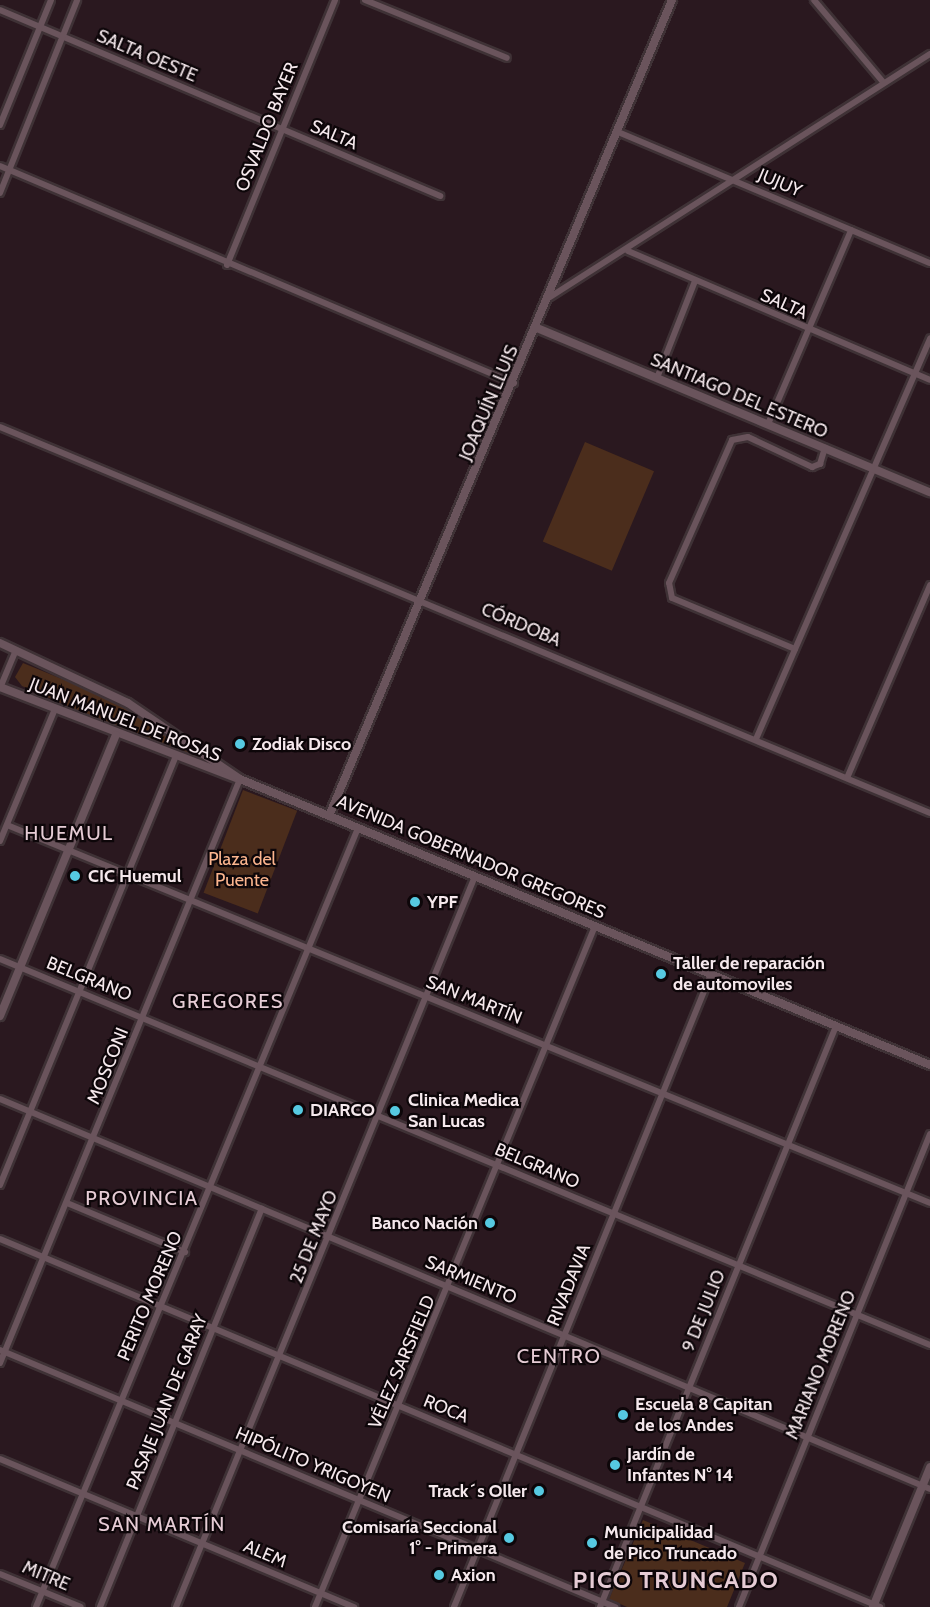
<!DOCTYPE html>
<meta charset="utf-8">
<style>
body{margin:0}
#map{position:relative;width:930px;height:1607px;overflow:hidden;background:#2a181f;font-family:Cabin,sans-serif}
div>[style]{position:absolute}
.green>*{inset:0;background:#4b2d1c;transform-origin:0 0}
.roads{filter:drop-shadow(2px 0 #3f3236) drop-shadow(-2px 0 #3f3236) drop-shadow(0 2px #3f3236) drop-shadow(0 -2px #3f3236)}
.minor>*{height:6px;margin:-3px;padding:0 3px;transform-origin:3px;border-radius:3px;background:#6a545c}
.tertiary>*{height:8px;margin:-4px;padding:0 4px;transform-origin:4px;border-radius:4px;background:#6a545c}
.secondary>*{height:8px;margin:-4px;padding:0 4px;transform-origin:4px;border-radius:4px;background:#6a545c}
.dots>*{width:16px;height:16px;translate:-50% -50%;box-sizing:border-box;border:3px solid #0d0609;border-radius:50%}
span{translate:-50% -50%;white-space:nowrap;text-align:center;line-height:1.15;-webkit-text-stroke:4.5px #0d0609;paint-order:stroke}
.street-label{font-size:18px;color:#f5e8ec}
.poi-label{font-size:18px;color:#f5e8ec;font-weight:700}
.left{translate:0 -50%;text-align:left}
.right{translate:-100% -50%;text-align:right}
.park-label{font-size:18px;color:#fcb58e}
.neighbourhood-label{font-size:20px;color:#e6ccd5;letter-spacing:1.5px}
.district-label{font-size:24px;color:#e6ccd5;font-weight:700;letter-spacing:1.5px}
</style>
<div id="map">
<div class="green">
<i style="left:585px;top:442px;width:75px;height:108px;rotate:23deg"></i>
<i style="clip-path:polygon(23px 663px,113px 700px,213px 764px,208px 767px,22px 686px,15px 677px)"></i>
<i style="left:243px;top:790px;width:58px;height:110px;rotate:21deg"></i>
<i style="clip-path:polygon(643px 1520px,745px 1563px,727px 1607px,627px 1607px,609px 1599px)"></i>
</div>
<div class="roads">
<div class="minor">
<i style="left:365px;top:0;width:153px;rotate:22.2deg"></i>
<i style="left:814px;top:0;width:107px;rotate:49.9deg"></i>
<i style="left:0;top:10px;width:478px;rotate:22.9deg"></i>
<i style="left:0;top:125px;width:135px;rotate:-67.8deg"></i>
<i style="left:618px;top:132px;width:338px;rotate:22.8deg"></i>
<i style="left:0;top:166px;width:558px;rotate:22.89deg"></i>
<i style="left:0;top:193px;width:208px;rotate:-68.2deg"></i>
<i style="left:628px;top:251px;width:328px;rotate:23.1deg"></i>
<i style="left:227px;top:265px;width:286px;rotate:-67.8deg"></i>
<i style="left:550px;top:297px;width:451px;rotate:-32.6deg"></i>
<i style="left:657px;top:378px;width:104px;rotate:-68.6deg"></i>
<i style="left:768px;top:424px;width:211px;rotate:-66.8deg"></i>
<i style="left:0;top:427px;width:1007px;rotate:22.54deg"></i>
<i style="left:795px;top:649px;width:133px;rotate:-157.5deg"></i>
<i style="left:672px;top:598px;width:15px;rotate:-101deg"></i>
<i style="left:669px;top:583px;width:156px;rotate:-66.2deg"></i>
<i style="left:732px;top:440px;width:16px;rotate:-11deg"></i>
<i style="left:748px;top:437px;width:71px;rotate:25.1deg"></i>
<i style="left:812px;top:467px;width:9px;rotate:-21deg"></i>
<i style="left:820px;top:464px;width:17px;rotate:-73deg"></i>
<i style="left:0;top:688px;width:41px;rotate:-67.2deg"></i>
<i style="left:756px;top:739px;width:437px;rotate:-66.5deg"></i>
<i style="left:847px;top:778px;width:210px;rotate:-66.7deg"></i>
<i style="left:7px;top:825px;width:997px;rotate:22.27deg"></i>
<i style="left:0;top:841px;width:143px;rotate:-67.4deg"></i>
<i style="left:0;top:959px;width:1007px;rotate:22.54deg"></i>
<i style="left:0;top:1099px;width:1008px;rotate:22.75deg"></i>
<i style="left:0;top:1185px;width:461px;rotate:-67.7deg"></i>
<i style="left:67px;top:1203px;width:128px;rotate:22.6deg"></i>
<i style="left:0;top:1239px;width:954px;rotate:22.69deg"></i>
<i style="left:0;top:1350px;width:667px;rotate:22.68deg"></i>
<i style="left:0;top:1363px;width:631px;rotate:-67.66deg"></i>
<i style="left:0;top:1459px;width:384px;rotate:22.7deg"></i>
<i style="left:0;top:1574px;width:87px;rotate:22.2deg"></i>
<i style="left:36px;top:1607px;width:843px;rotate:-67.54deg"></i>
<i style="left:100px;top:1607px;width:430px;rotate:-67.9deg"></i>
<i style="left:176px;top:1607px;width:790px;rotate:-67.75deg"></i>
<i style="left:315px;top:1607px;width:736px;rotate:-67.65deg"></i>
<i style="left:454px;top:1607px;width:683px;rotate:-67.9deg"></i>
<i style="left:600px;top:1607px;width:627px;rotate:-67.89deg"></i>
<i style="left:739px;top:1607px;width:510px;rotate:-68.01deg"></i>
</div>
<div class="tertiary">
<i style="left:537px;top:328px;width:426px;rotate:22.7deg"></i>
<i style="left:0;top:687px;width:253px;rotate:21.1deg"></i>
<i style="left:329px;top:816px;width:885px;rotate:-67.2deg"></i>
<i style="left:0;top:1016px;width:304px;rotate:-67.6deg"></i>
<i style="left:873px;top:1607px;width:151px;rotate:-67.8deg"></i>
</div>
<div class="secondary">
<i style="left:0;top:643px;width:141px;rotate:25.1deg"></i>
<i style="left:128px;top:703px;width:135px;rotate:34.2deg"></i>
<i style="left:240px;top:779px;width:747px;rotate:22.51deg"></i>
</div>
</div>
<div class="dots">
<i style="left:240px;top:744px;background:#56c9e1"></i>
<i style="left:75px;top:876px;background:#56c9e1"></i>
<i style="left:415px;top:902px;background:#56c9e1"></i>
<i style="left:661px;top:974px;background:#56c9e1"></i>
<i style="left:298px;top:1110px;background:#56c9e1"></i>
<i style="left:395px;top:1111px;background:#56c9e1"></i>
<i style="left:490px;top:1223px;background:#56c9e1"></i>
<i style="left:623px;top:1415px;background:#56c9e1"></i>
<i style="left:615px;top:1465px;background:#56c9e1"></i>
<i style="left:539px;top:1491px;background:#56c9e1"></i>
<i style="left:509px;top:1538px;background:#56c9e1"></i>
<i style="left:592px;top:1543px;background:#56c9e1"></i>
<i style="left:439px;top:1575px;background:#56c9e1"></i>
</div>
<div class="street-label">
<span style="left:147px;top:56px;rotate:23deg">SALTA OESTE</span>
<span style="left:267px;top:127px;rotate:-68deg">OSVALDO BAYER</span>
<span style="left:334px;top:135px;rotate:23deg">SALTA</span>
<span style="left:780px;top:183px;rotate:23deg">JUJUY</span>
<span style="left:784px;top:304px;rotate:24deg">SALTA</span>
<span style="left:739px;top:396px;rotate:23deg">SANTIAGO DEL ESTERO</span>
<span style="left:489px;top:403px;rotate:-67deg">JOAQUÍN LLUIS</span>
<span style="left:521px;top:625px;rotate:23deg">CÓRDOBA</span>
<span style="left:125px;top:720px;rotate:21deg">JUAN MANUEL DE ROSAS</span>
<span style="left:471px;top:857px;rotate:23deg">AVENIDA GOBERNADOR GREGORES</span>
<span style="left:89px;top:979px;rotate:22deg">BELGRANO</span>
<span style="left:474px;top:1000px;rotate:22deg">SAN MARTÍN</span>
<span style="left:108px;top:1066px;rotate:-68deg">MOSCONI</span>
<span style="left:537px;top:1166px;rotate:23deg">BELGRANO</span>
<span style="left:314px;top:1237px;rotate:-68deg">25 DE MAYO</span>
<span style="left:471px;top:1280px;rotate:23deg">SARMIENTO</span>
<span style="left:569px;top:1285px;rotate:-68deg">RIVADAVIA</span>
<span style="left:150px;top:1296px;rotate:-67deg">PERITO MORENO</span>
<span style="left:704px;top:1311px;rotate:-68deg">9 DE JULIO</span>
<span style="left:402px;top:1362px;rotate:-67deg">VÉLEZ SARSFIELD</span>
<span style="left:821px;top:1365px;rotate:-68deg">MARIANO MORENO</span>
<span style="left:167px;top:1402px;rotate:-68deg">PASAJE JUAN DE GARAY</span>
<span style="left:446px;top:1409px;rotate:22deg">ROCA</span>
<span style="left:313px;top:1465px;rotate:23deg">HIPÓLITO YRIGOYEN</span>
<span style="left:265px;top:1554px;rotate:23deg">ALEM</span>
<span style="left:46px;top:1576px;rotate:23deg">MITRE</span>
</div>
<div class="poi-label">
<span class="left" style="left:252px;top:744px">Zodiak Disco</span>
<span class="left" style="left:88px;top:876px">CIC Huemul</span>
<span class="left" style="left:427px;top:902px">YPF</span>
<span class="left" style="left:673px;top:974px">Taller de reparación<br>de automoviles</span>
<span class="left" style="left:408px;top:1111px">Clinica Medica<br>San Lucas</span>
<span class="left" style="left:310px;top:1110px">DIARCO</span>
<span class="right" style="left:478px;top:1223px">Banco Nación</span>
<span class="left" style="left:635px;top:1415px">Escuela 8 Capitan<br>de los Andes</span>
<span class="left" style="left:627px;top:1465px">Jardín de<br>Infantes N° 14</span>
<span class="right" style="left:527px;top:1491px">Track´s Oller</span>
<span class="right" style="left:497px;top:1538px">Comisaría Seccional<br>1° - Primera</span>
<span class="left" style="left:604px;top:1543px">Municipalidad<br>de Pico Truncado</span>
<span class="left" style="left:451px;top:1575px">Axion</span>
</div>
<div class="park-label">
<span style="left:242px;top:870px">Plaza del<br>Puente</span>
</div>
<div class="neighbourhood-label">
<span style="left:69px;top:833px">HUEMUL</span>
<span style="left:228px;top:1001px">GREGORES</span>
<span style="left:142px;top:1198px">PROVINCIA</span>
<span style="left:559px;top:1356px">CENTRO</span>
<span style="left:162px;top:1524px">SAN MARTÍN</span>
</div>
<div class="district-label">
<span style="left:676px;top:1580px">PICO TRUNCADO</span>
</div>
</div>
